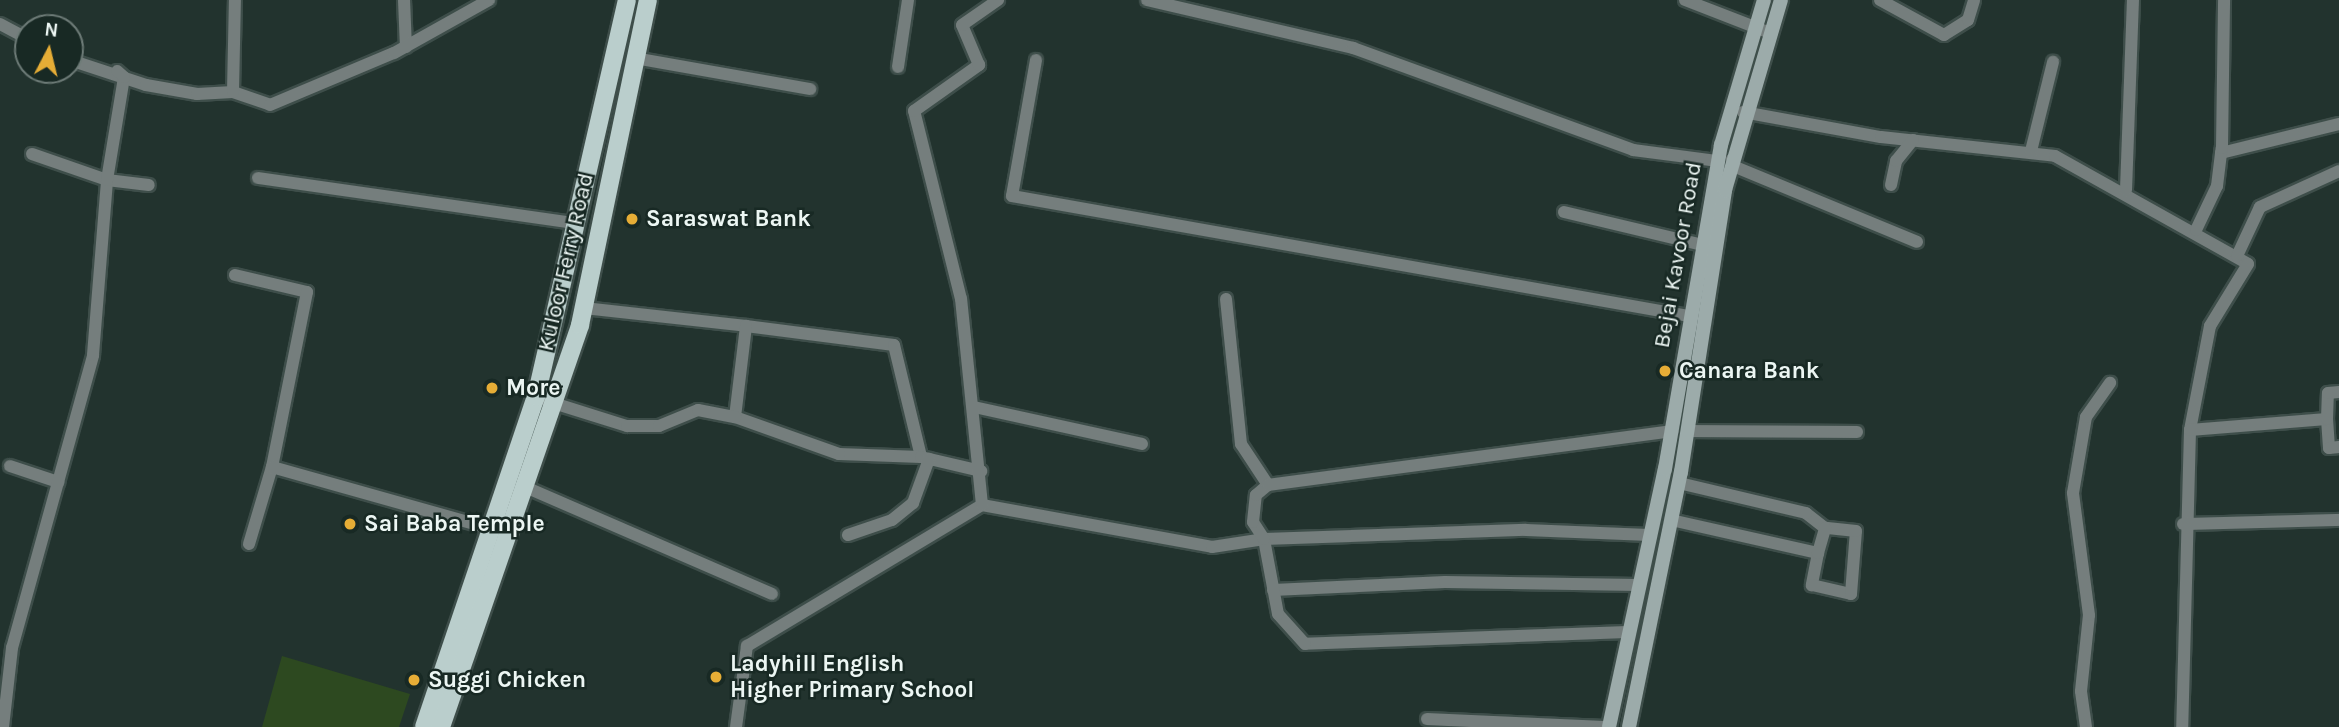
<!DOCTYPE html>
<style>
body{margin:0}
#map{position:relative;width:2339px;height:727px;overflow:hidden;background:#22332e;font-family:Karla,sans-serif}
div>[style]{position:absolute}
.green>*{inset:0;background:#2d4920}
.roads{filter:drop-shadow(2px 0 #3e4e4a) drop-shadow(-2px 0 #3e4e4a) drop-shadow(0 2px #3e4e4a) drop-shadow(0 -2px #3e4e4a)}
.street>*{height:12px;margin:-6px;padding:0 6px;transform-origin:6px;border-radius:6px;background:#757e7d}
.secondary>*{height:14px;margin:-7px;padding:0 7px;transform-origin:7px;border-radius:7px;background:#9cabaa}
.primary>*{height:18px;margin:-9px;padding:0 9px;transform-origin:9px;border-radius:9px;background:#bacecc}
.dots>*{width:19px;height:19px;translate:-50% -50%;box-sizing:border-box;border:4px solid #182924;border-radius:50%}
span{translate:-50% -50%;white-space:nowrap;text-align:center;line-height:1.15;-webkit-text-stroke:5px #182924;paint-order:stroke}
.poi-label{font-size:23px;color:#ecf6f3;font-weight:700}
.left{translate:0 -50%;text-align:left}
.street-label{font-size:23px;color:#ecf6f3}
.north{position:absolute;left:14px;top:14px;width:70px;height:70px;box-sizing:border-box;background:#182924;border:2px solid #6d7b77;border-radius:50%;rotate:7deg;font-size:19px;font-weight:700;line-height:28px;text-align:center;color:#ecf6f3}
.north::after{content:'';display:block;margin:auto;width:24px;height:32px;background:#e6ad36;clip-path:polygon(50% 0,100% 100%,50% 72%,0 100%)}
</style>
<div id="map">
<div class="green">
<i style="clip-path:polygon(282px 656px,410px 694px,399px 727px,262px 727px)"></i>
</div>
<div class="roads">
<div class="street">
<i style="left:404px;top:0;width:47px;rotate:87.6deg"></i>
<i style="left:1147px;top:0;width:212px;rotate:13.1deg"></i>
<i style="left:1353px;top:48px;width:298px;rotate:20deg"></i>
<i style="left:1633px;top:150px;width:86px;rotate:7.4deg"></i>
<i style="left:1685px;top:0;width:91px;rotate:21.2deg"></i>
<i style="left:1880px;top:0;width:73px;rotate:28.7deg"></i>
<i style="left:1944px;top:35px;width:28px;rotate:-32deg"></i>
<i style="left:1968px;top:20px;width:21px;rotate:-73deg"></i>
<i style="left:0;top:24px;width:32px;rotate:28deg"></i>
<i style="left:634px;top:58px;width:179px;rotate:10deg"></i>
<i style="left:70px;top:60px;width:80px;rotate:18.2deg"></i>
<i style="left:146px;top:85px;width:52px;rotate:10deg"></i>
<i style="left:197px;top:94px;width:36px;rotate:-3deg"></i>
<i style="left:233px;top:92px;width:39px;rotate:19deg"></i>
<i style="left:270px;top:105px;width:134px;rotate:-22.8deg"></i>
<i style="left:394px;top:53px;width:109px;rotate:-29.2deg"></i>
<i style="left:1036px;top:60px;width:138px;rotate:100deg"></i>
<i style="left:1012px;top:196px;width:688px;rotate:10.05deg"></i>
<i style="left:898px;top:67px;width:68px;rotate:-81.5deg"></i>
<i style="left:233px;top:92px;width:92px;rotate:-88.8deg"></i>
<i style="left:1743px;top:112px;width:140px;rotate:10.3deg"></i>
<i style="left:1881px;top:137px;width:175px;rotate:6.2deg"></i>
<i style="left:2055px;top:156px;width:221px;rotate:29.2deg"></i>
<i style="left:2248px;top:264px;width:73px;rotate:121.5deg"></i>
<i style="left:2210px;top:326px;width:106px;rotate:100.9deg"></i>
<i style="left:2190px;top:430px;width:297px;rotate:91.5deg"></i>
<i style="left:2031px;top:151px;width:92px;rotate:-76.1deg"></i>
<i style="left:2221px;top:153px;width:122px;rotate:-13.8deg"></i>
<i style="left:32px;top:154px;width:79px;rotate:19.1deg"></i>
<i style="left:107px;top:180px;width:42px;rotate:6.8deg"></i>
<i style="left:1732px;top:159px;width:7px;rotate:82deg"></i>
<i style="left:1733px;top:166px;width:199px;rotate:22.4deg"></i>
<i style="left:258px;top:178px;width:321px;rotate:8.1deg"></i>
<i style="left:1891px;top:185px;width:25px;rotate:-78deg"></i>
<i style="left:1896px;top:161px;width:27px;rotate:-51deg"></i>
<i style="left:2126px;top:190px;width:190px;rotate:-87.9deg"></i>
<i style="left:1564px;top:212px;width:142px;rotate:13.4deg"></i>
<i style="left:2196px;top:230px;width:49px;rotate:-64.5deg"></i>
<i style="left:2217px;top:186px;width:38px;rotate:-83deg"></i>
<i style="left:2222px;top:148px;width:148px;rotate:-89.2deg"></i>
<i style="left:2237px;top:256px;width:54px;rotate:-64.9deg"></i>
<i style="left:2260px;top:207px;width:87px;rotate:-24.5deg"></i>
<i style="left:235px;top:275px;width:74px;rotate:13.3deg"></i>
<i style="left:307px;top:292px;width:178px;rotate:101.3deg"></i>
<i style="left:1226px;top:299px;width:146px;rotate:84.1deg"></i>
<i style="left:1241px;top:444px;width:49px;rotate:56.6deg"></i>
<i style="left:584px;top:308px;width:163px;rotate:6.3deg"></i>
<i style="left:746px;top:326px;width:149px;rotate:7.3deg"></i>
<i style="left:894px;top:345px;width:115px;rotate:76.4deg"></i>
<i style="left:921px;top:457px;width:82px;rotate:-177.9deg"></i>
<i style="left:839px;top:454px;width:110px;rotate:-160.4deg"></i>
<i style="left:735px;top:417px;width:92px;rotate:-83.1deg"></i>
<i style="left:547px;top:401px;width:84px;rotate:17.4deg"></i>
<i style="left:627px;top:426px;width:32px"></i>
<i style="left:659px;top:426px;width:42px;rotate:-22.3deg"></i>
<i style="left:698px;top:410px;width:38px;rotate:11deg"></i>
<i style="left:974px;top:407px;width:172px;rotate:12.4deg"></i>
<i style="left:2327px;top:419px;width:29px;rotate:86deg"></i>
<i style="left:2329px;top:448px;width:10px;rotate:-6deg"></i>
<i style="left:2190px;top:430px;width:137px;rotate:-4.6deg"></i>
<i style="left:2327px;top:419px;width:26px;rotate:-88deg"></i>
<i style="left:2328px;top:393px;width:11px;rotate:-5deg"></i>
<i style="left:1687px;top:431px;width:170px;rotate:0.3deg"></i>
<i style="left:921px;top:457px;width:62px;rotate:13.1deg"></i>
<i style="left:10px;top:466px;width:51px;rotate:18.4deg"></i>
<i style="left:525px;top:487px;width:269px;rotate:23.4deg"></i>
<i style="left:982px;top:505px;width:234px;rotate:10.3deg"></i>
<i style="left:1212px;top:547px;width:53px;rotate:-8.7deg"></i>
<i style="left:1264px;top:539px;width:262px;rotate:-2deg"></i>
<i style="left:1526px;top:530px;width:123px;rotate:2.3deg"></i>
<i style="left:1671px;top:520px;width:151px;rotate:12.7deg"></i>
<i style="left:1818px;top:553px;width:33px;rotate:101deg"></i>
<i style="left:1812px;top:585px;width:40px;rotate:13deg"></i>
<i style="left:1851px;top:594px;width:63px;rotate:-85.5deg"></i>
<i style="left:1856px;top:531px;width:31px;rotate:-174deg"></i>
<i style="left:1825px;top:528px;width:24px;rotate:-142deg"></i>
<i style="left:1806px;top:513px;width:130px;rotate:-166.7deg"></i>
<i style="left:2183px;top:524px;width:156px;rotate:-1.5deg"></i>
<i style="left:848px;top:535px;width:46px;rotate:-18.8deg"></i>
<i style="left:892px;top:520px;width:27px;rotate:-39deg"></i>
<i style="left:913px;top:503px;width:47px;rotate:-70deg"></i>
<i style="left:249px;top:544px;width:80px;rotate:-73.4deg"></i>
<i style="left:272px;top:467px;width:230px;rotate:15.7deg"></i>
<i style="left:1818px;top:553px;width:26px;rotate:-74deg"></i>
<i style="left:1273px;top:590px;width:172px;rotate:-2.7deg"></i>
<i style="left:1445px;top:582px;width:193px;rotate:0.9deg"></i>
<i style="left:1627px;top:632px;width:322px;rotate:177.9deg"></i>
<i style="left:1305px;top:644px;width:40px;rotate:-132deg"></i>
<i style="left:1278px;top:614px;width:76px;rotate:-100.6deg"></i>
<i style="left:1264px;top:539px;width:20px;rotate:-123deg"></i>
<i style="left:1253px;top:522px;width:27px;rotate:-84deg"></i>
<i style="left:1256px;top:495px;width:16px;rotate:-40deg"></i>
<i style="left:1268px;top:485px;width:408px;rotate:-7.6deg"></i>
<i style="left:1427px;top:719px;width:177px;rotate:2.6deg"></i>
<i style="left:3px;top:727px;width:80px;rotate:-83.5deg"></i>
<i style="left:12px;top:648px;width:304px;rotate:-74.5deg"></i>
<i style="left:93px;top:355px;width:176px;rotate:-85.4deg"></i>
<i style="left:107px;top:180px;width:104px;rotate:-80.6deg"></i>
<i style="left:124px;top:77px;width:9px;rotate:-139deg"></i>
<i style="left:736px;top:727px;width:82px;rotate:-82.3deg"></i>
<i style="left:747px;top:646px;width:274px;rotate:-31deg"></i>
<i style="left:982px;top:505px;width:207px;rotate:-95.8deg"></i>
<i style="left:961px;top:299px;width:194px;rotate:-104deg"></i>
<i style="left:914px;top:111px;width:80px;rotate:-35.3deg"></i>
<i style="left:979px;top:65px;width:43px;rotate:-113deg"></i>
<i style="left:962px;top:25px;width:44px;rotate:-34.8deg"></i>
<i style="left:2086px;top:727px;width:36px;rotate:-98deg"></i>
<i style="left:2081px;top:691px;width:76px;rotate:-84deg"></i>
<i style="left:2089px;top:615px;width:123px;rotate:-97.5deg"></i>
<i style="left:2073px;top:493px;width:77px;rotate:-80.3deg"></i>
<i style="left:2086px;top:417px;width:42px;rotate:-54.8deg"></i>
</div>
<div class="secondary">
<i style="left:1609px;top:727px;width:264px;rotate:-77.8deg"></i>
<i style="left:1665px;top:469px;width:329px;rotate:-80.2deg"></i>
<i style="left:1721px;top:145px;width:151px;rotate:-73.5deg"></i>
<i style="left:1629px;top:727px;width:260px;rotate:-78.5deg"></i>
<i style="left:1681px;top:472px;width:285px;rotate:-81.1deg"></i>
<i style="left:1725px;top:190px;width:198px;rotate:-73.6deg"></i>
</div>
<div class="primary">
<i style="left:424px;top:727px;width:348px;rotate:-71.3deg"></i>
<i style="left:536px;top:397px;width:407px;rotate:-77.1deg"></i>
<i style="left:441px;top:727px;width:425px;rotate:-70.9deg"></i>
<i style="left:580px;top:325px;width:332px;rotate:-78.2deg"></i>
</div>
</div>
<div class="dots">
<i style="left:632px;top:219px;background:#e6ad36"></i>
<i style="left:1665px;top:371px;background:#e6ad36"></i>
<i style="left:492px;top:388px;background:#e6ad36"></i>
<i style="left:350px;top:524px;background:#e6ad36"></i>
<i style="left:716px;top:677px;background:#e6ad36"></i>
<i style="left:414px;top:680px;background:#e6ad36"></i>
</div>
<div class="poi-label">
<span class="left" style="left:646px;top:219px">Saraswat Bank</span>
<span class="left" style="left:1679px;top:371px">Canara Bank</span>
<span class="left" style="left:506px;top:388px">More</span>
<span class="left" style="left:364px;top:524px">Sai Baba Temple</span>
<span class="left" style="left:730px;top:677px">Ladyhill English<br>Higher Primary School</span>
<span class="left" style="left:428px;top:680px">Suggi Chicken</span>
</div>
<div class="street-label">
<span style="left:1678px;top:255px;rotate:-80deg">Bejai Kavoor Road</span>
<span style="left:566px;top:262px;rotate:-77deg">Kuloor Ferry Road</span>
</div>
<div class="north">N</div>
</div>
